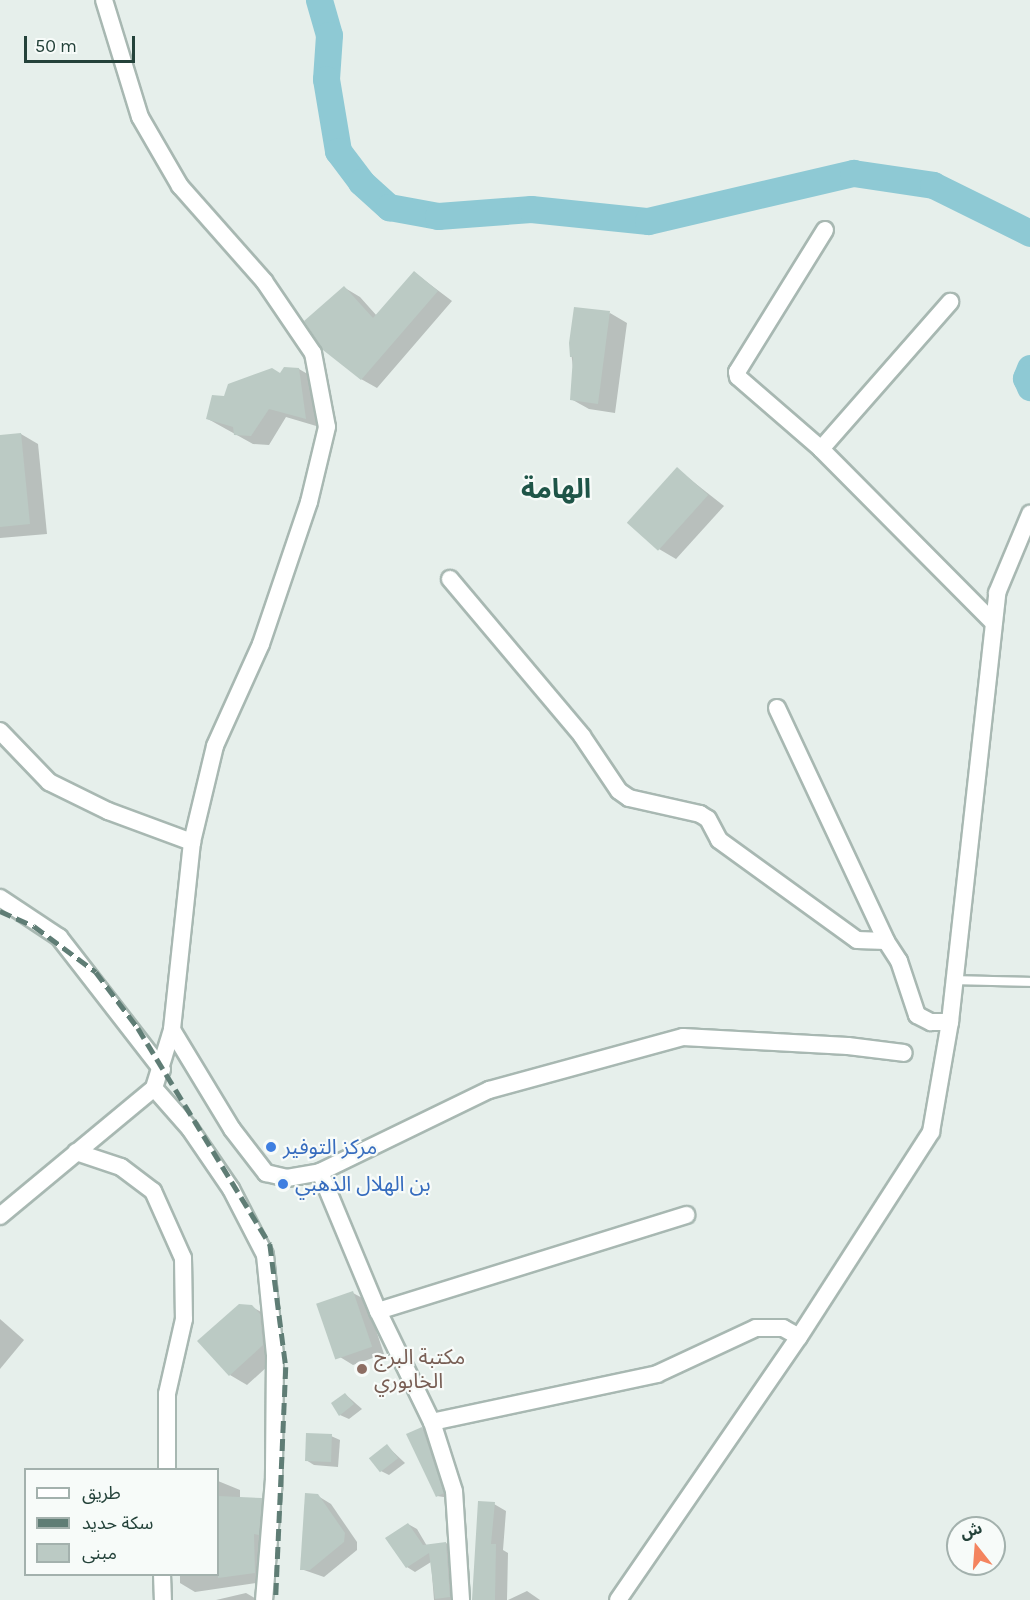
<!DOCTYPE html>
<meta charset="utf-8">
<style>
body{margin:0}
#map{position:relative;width:1030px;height:1600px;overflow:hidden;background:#e6efeb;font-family:Karla,"Noto Sans Arabic",sans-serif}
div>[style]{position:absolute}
.shadow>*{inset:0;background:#0003}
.river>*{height:27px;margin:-13.5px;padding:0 13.5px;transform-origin:13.5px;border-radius:13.5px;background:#8ec9d4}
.building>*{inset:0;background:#bbcac4;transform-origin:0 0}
.roads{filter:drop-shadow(2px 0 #a8b8b2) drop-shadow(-2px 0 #a8b8b2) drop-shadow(0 2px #a8b8b2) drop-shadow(0 -2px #a8b8b2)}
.lane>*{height:8px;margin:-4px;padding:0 4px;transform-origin:4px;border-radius:4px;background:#fff}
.street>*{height:16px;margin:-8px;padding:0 8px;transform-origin:8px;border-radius:8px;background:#fff}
.rail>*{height:4.5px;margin-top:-2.25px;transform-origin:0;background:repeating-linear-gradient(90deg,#5f7d75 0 12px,transparent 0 18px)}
.dots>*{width:16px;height:16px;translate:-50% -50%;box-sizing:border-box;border:3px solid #f7fbf9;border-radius:50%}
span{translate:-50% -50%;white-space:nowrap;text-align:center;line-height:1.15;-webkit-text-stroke:4.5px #f7fbf9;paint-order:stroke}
.shop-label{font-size:21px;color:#366cbe}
.left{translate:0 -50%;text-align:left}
.education-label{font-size:21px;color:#785e54}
.district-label{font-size:27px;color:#1f5548;font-weight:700}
.legend{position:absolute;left:24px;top:1468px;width:195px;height:108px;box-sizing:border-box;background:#f7fbf9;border:2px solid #a3b1ad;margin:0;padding:8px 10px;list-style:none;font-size:18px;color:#24423a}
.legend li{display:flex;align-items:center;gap:12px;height:30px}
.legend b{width:30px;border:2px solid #a3b1ad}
.north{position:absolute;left:946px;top:1516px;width:60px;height:60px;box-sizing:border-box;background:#f7fbf9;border:2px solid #a3b1ad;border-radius:50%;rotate:343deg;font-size:16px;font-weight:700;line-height:24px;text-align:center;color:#24423a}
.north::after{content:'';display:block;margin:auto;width:21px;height:27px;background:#f4845f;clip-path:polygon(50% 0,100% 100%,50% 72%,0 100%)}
.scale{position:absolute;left:24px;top:36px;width:111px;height:27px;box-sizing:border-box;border:3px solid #24423a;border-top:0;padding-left:8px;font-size:18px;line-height:21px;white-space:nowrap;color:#24423a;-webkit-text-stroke:4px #f7fbf9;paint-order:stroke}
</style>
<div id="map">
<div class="shadow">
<i style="clip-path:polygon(415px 273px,452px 301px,377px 388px,361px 379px,345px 288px,360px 297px,377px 316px)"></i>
<i style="clip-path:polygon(610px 313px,627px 323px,615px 413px,589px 409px,571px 399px,574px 376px,570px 343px)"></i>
<i style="clip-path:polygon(299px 369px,316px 379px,323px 428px,286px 417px,269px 445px,253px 444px,208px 419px,225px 398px)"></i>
<i style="clip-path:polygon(21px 434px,38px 444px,47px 534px,0 538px,0 437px)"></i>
<i style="clip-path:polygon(677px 469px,724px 506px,676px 559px,659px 549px)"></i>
<i style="clip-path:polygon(353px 1293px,366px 1300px,384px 1354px,353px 1365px,340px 1357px)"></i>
<i style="clip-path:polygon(252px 1307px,270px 1317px,280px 1355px,247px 1385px,230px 1375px)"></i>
<i style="clip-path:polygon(0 1319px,24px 1340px,0 1369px)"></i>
<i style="clip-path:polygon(345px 1394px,362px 1409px,349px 1419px,340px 1415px)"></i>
<i style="clip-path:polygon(422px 1428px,429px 1432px,450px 1498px,437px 1496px)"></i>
<i style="clip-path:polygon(331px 1436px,340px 1440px,338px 1467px,314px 1465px,306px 1460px)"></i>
<i style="clip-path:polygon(387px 1446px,405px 1463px,389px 1475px,381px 1471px)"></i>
<i style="clip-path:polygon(218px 1481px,240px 1490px,240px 1498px,261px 1499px,277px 1508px,270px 1581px,195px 1592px,180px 1583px,180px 1574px,218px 1574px)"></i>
<i style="clip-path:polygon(318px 1496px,331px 1504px,357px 1542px,357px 1550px,324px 1577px,301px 1569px)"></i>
<i style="clip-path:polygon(494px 1504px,506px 1511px,503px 1550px,508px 1553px,507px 1600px,473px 1600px)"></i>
<i style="clip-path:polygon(408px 1524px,417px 1529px,427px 1546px,446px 1543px,454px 1548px,458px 1600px,434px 1600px,431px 1562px,415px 1572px,407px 1567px)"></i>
<i style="clip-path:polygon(527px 1591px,540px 1600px,508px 1600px)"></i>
<i style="clip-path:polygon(246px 1593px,258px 1600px,216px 1600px)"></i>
</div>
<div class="river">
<i style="left:319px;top:0;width:36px;rotate:74deg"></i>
<i style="left:329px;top:35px;width:44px;rotate:93.9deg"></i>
<i style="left:326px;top:79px;width:73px;rotate:80.5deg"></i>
<i style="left:338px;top:151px;width:39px;rotate:53deg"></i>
<i style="left:361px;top:182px;width:38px;rotate:42deg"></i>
<i style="left:389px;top:207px;width:50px;rotate:10.4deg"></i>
<i style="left:438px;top:216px;width:93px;rotate:-4.3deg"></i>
<i style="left:531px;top:209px;width:118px;rotate:5.9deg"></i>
<i style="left:648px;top:221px;width:211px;rotate:-13.2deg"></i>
<i style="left:853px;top:173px;width:81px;rotate:8.5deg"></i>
<i style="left:933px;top:185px;width:108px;rotate:26.3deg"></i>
<i style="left:1030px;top:368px;width:11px;rotate:112deg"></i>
<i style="left:1026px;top:378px;width:10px;rotate:66deg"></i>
</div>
<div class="building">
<i style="clip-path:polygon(414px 271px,438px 291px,361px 380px,323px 350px,304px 321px,344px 286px,373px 318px)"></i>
<i style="clip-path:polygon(574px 307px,610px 311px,598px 404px,570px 400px,573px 357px,570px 357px,569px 343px)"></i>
<i style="clip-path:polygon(284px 367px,299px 368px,306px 419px,269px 409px,251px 436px,234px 435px,233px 427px,206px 419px,212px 395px,224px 396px,228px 384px,272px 368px,280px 373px)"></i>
<i style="clip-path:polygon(21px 433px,30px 524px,0 527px,0 435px)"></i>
<i style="left:677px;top:467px;width:42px;height:75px;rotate:42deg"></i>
<i style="left:353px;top:1291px;width:59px;height:39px;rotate:71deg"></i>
<i style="clip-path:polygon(239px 1304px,252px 1305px,260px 1314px,263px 1345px,229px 1376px,197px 1341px)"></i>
<i style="clip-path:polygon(345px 1393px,354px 1404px,339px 1416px,331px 1403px)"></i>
<i style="clip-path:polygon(422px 1427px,444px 1493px,436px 1497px,406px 1434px)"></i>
<i style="left:306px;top:1433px;width:26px;height:28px;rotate:2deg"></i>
<i style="left:387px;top:1444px;width:18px;height:23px;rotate:52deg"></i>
<i style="clip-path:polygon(305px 1493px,318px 1494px,345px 1533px,344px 1542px,310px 1570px,300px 1570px)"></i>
<i style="clip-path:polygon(218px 1496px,262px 1498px,259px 1535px,254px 1534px,255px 1573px,218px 1578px)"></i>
<i style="clip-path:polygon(478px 1501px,495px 1502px,491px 1544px,496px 1544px,495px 1600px,472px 1600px)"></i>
<i style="clip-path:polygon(408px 1523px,423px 1545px,446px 1542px,450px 1597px,435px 1599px,429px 1553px,406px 1568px,385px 1538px)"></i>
</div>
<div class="roads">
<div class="lane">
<i style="left:955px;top:980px;width:75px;rotate:1.5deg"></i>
</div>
<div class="street">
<i style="left:104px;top:0;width:122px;rotate:72.9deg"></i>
<i style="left:140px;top:117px;width:80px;rotate:59.9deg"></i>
<i style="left:180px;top:186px;width:127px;rotate:48.5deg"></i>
<i style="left:264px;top:281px;width:87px;rotate:55.8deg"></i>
<i style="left:313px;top:353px;width:75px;rotate:79.3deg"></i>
<i style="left:327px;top:427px;width:77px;rotate:103.5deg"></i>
<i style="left:309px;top:502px;width:150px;rotate:108.7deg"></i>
<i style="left:261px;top:644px;width:112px;rotate:114.3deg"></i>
<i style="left:215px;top:746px;width:99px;rotate:103.5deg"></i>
<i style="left:192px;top:842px;width:189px;rotate:96.1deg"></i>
<i style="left:172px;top:1030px;width:116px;rotate:58.8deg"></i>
<i style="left:232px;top:1129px;width:56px;rotate:52.3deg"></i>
<i style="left:266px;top:1173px;width:22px;rotate:13deg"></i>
<i style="left:287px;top:1178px;width:34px;rotate:-10deg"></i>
<i style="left:320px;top:1172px;width:188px;rotate:-25.9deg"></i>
<i style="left:489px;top:1090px;width:201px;rotate:-15.3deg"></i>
<i style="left:683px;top:1037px;width:165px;rotate:3.1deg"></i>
<i style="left:848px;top:1046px;width:56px;rotate:7.1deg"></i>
<i style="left:825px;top:230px;width:167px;rotate:121.8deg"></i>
<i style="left:737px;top:372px;width:5px;rotate:79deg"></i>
<i style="left:738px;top:377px;width:110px;rotate:40.9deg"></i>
<i style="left:821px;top:449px;width:244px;rotate:45.2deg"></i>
<i style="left:821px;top:449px;width:196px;rotate:-48.7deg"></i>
<i style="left:450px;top:579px;width:205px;rotate:49.9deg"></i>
<i style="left:582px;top:736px;width:66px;rotate:56.1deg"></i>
<i style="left:619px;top:791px;width:12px;rotate:35deg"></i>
<i style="left:629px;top:798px;width:73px;rotate:12.7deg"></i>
<i style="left:700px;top:814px;width:9px;rotate:32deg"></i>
<i style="left:708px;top:819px;width:24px;rotate:62deg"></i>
<i style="left:719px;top:840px;width:170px;rotate:35.9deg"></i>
<i style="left:857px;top:940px;width:29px;rotate:2deg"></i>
<i style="left:777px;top:708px;width:257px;rotate:64.9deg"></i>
<i style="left:886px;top:941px;width:24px;rotate:57deg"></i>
<i style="left:899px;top:961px;width:57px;rotate:71.6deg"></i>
<i style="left:917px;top:1015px;width:16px;rotate:27deg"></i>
<i style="left:931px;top:1022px;width:19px"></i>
<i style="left:0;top:731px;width:71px;rotate:46.1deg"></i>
<i style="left:49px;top:782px;width:66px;rotate:26.2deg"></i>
<i style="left:108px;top:811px;width:90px;rotate:20.3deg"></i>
<i style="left:0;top:898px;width:71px;rotate:33.5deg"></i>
<i style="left:59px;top:937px;width:168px;rotate:52.2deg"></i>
<i style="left:154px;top:1088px;width:55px;rotate:48.7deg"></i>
<i style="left:190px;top:1129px;width:73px;rotate:55.7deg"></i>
<i style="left:231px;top:1189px;width:74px;rotate:62.7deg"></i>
<i style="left:265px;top:1255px;width:100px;rotate:84.3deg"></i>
<i style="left:275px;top:1355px;width:124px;rotate:90.5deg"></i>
<i style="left:274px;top:1479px;width:121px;rotate:94.7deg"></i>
<i style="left:76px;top:1152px;width:47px;rotate:18.4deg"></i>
<i style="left:121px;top:1167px;width:40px;rotate:37deg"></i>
<i style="left:153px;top:1191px;width:73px;rotate:65.9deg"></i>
<i style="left:183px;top:1258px;width:61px;rotate:89.1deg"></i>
<i style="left:184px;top:1319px;width:77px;rotate:102.8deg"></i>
<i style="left:167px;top:1394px;width:76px;rotate:90deg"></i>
<i style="left:320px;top:1172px;width:151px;rotate:67.4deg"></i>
<i style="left:378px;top:1311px;width:123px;rotate:64.1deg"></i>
<i style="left:432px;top:1422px;width:72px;rotate:72.3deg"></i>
<i style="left:454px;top:1491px;width:109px;rotate:86.3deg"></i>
<i style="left:0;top:1216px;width:200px;rotate:-39.7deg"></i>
<i style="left:154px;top:1088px;width:61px;rotate:-72.8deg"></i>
<i style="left:378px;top:1311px;width:323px;rotate:-17.3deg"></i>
<i style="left:432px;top:1422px;width:230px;rotate:-12deg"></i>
<i style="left:657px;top:1374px;width:109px;rotate:-24.9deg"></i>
<i style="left:756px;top:1328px;width:27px"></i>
<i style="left:783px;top:1328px;width:18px;rotate:29deg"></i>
<i style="left:162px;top:1574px;width:26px;rotate:88deg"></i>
<i style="left:618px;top:1600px;width:319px;rotate:-55.5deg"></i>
<i style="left:799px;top:1337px;width:244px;rotate:-57.2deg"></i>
<i style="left:931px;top:1132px;width:112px;rotate:-80.2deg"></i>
<i style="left:950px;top:1022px;width:432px;rotate:-83.7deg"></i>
<i style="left:997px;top:593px;width:86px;rotate:-67.3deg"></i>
</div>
</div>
<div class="rail">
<i style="left:0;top:911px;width:37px;rotate:24deg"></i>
<i style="left:34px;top:926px;width:77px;rotate:36.6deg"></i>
<i style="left:96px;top:972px;width:70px;rotate:53.1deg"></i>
<i style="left:138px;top:1028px;width:253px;rotate:58.6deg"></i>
<i style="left:270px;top:1244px;width:124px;rotate:82.6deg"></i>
<i style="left:286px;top:1367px;width:233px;rotate:92.5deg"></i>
</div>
<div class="dots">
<i style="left:271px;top:1147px;background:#3f7fe0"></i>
<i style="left:283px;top:1184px;background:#3f7fe0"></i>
<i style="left:362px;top:1369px;background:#8d6e63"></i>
</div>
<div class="shop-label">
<span class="left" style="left:283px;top:1147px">مركز التوفير</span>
<span class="left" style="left:295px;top:1184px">بن الهلال الذهبي</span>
</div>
<div class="education-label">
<span class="left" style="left:374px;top:1369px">مكتبة البرج<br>الخابوري</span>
</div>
<div class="district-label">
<span style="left:556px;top:490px">الهامة</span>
</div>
<ul class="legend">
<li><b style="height:8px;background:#fff"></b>طريق</li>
<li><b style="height:8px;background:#5f7d75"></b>سكة حديد</li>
<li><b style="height:16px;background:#bbcac4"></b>مبنى</li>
</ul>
<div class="north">ش</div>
<div class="scale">50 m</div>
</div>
